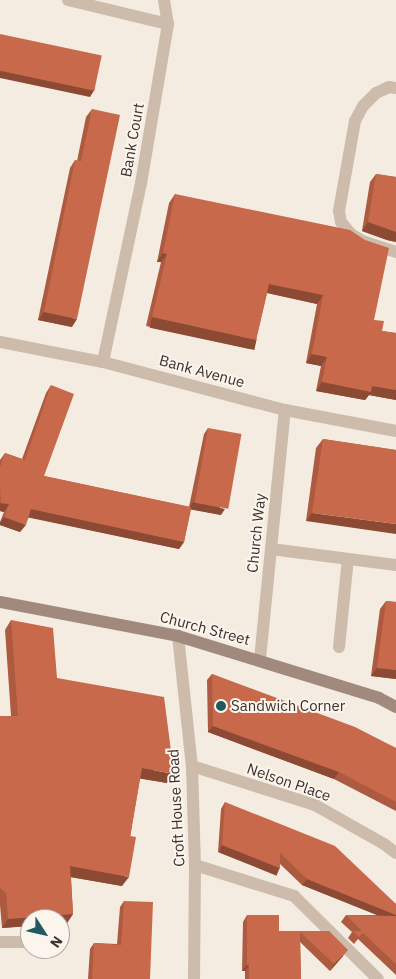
<!DOCTYPE html>
<style>
body{margin:0}
#map{position:relative;width:396px;height:979px;overflow:hidden;background:#f4ebe1;font-family:"IBM Plex Sans",sans-serif}
div>[style]{position:absolute}
.lane>*{height:12px;margin:-6px;padding:0 6px;transform-origin:6px;border-radius:6px;background:#cdbbac}
.street>*{height:12px;margin:-6px;padding:0 6px;transform-origin:6px;border-radius:6px;background:#cdbbac}
.secondary>*{height:12px;margin:-6px;padding:0 6px;transform-origin:6px;border-radius:6px;background:#a18a7d}
.wall>*{inset:0;background:#ac5a40}
.shaded-wall>*{inset:0;background:#8c4a34;transform-origin:0 0}
.building>*{inset:0;background:#c8694b;transform-origin:0 0}
.dots>*{width:14px;height:14px;translate:-50% -50%;box-sizing:border-box;border:2px solid #fbf5ee;border-radius:50%}
span{translate:-50% -50%;white-space:nowrap;text-align:center;line-height:1.15;-webkit-text-stroke:4px #fbf5ee;paint-order:stroke}
.street-label{font-size:15px;color:#3b302b}
.poi-label{font-size:15px;color:#3b302b}
.left{translate:0 -50%;text-align:left}
.north{position:absolute;left:20px;top:909px;width:50px;height:50px;box-sizing:border-box;background:#fbf5ee;border:1px solid #aea6a0;border-radius:50%;rotate:125deg;font-size:14px;font-weight:700;line-height:20px;text-align:center;color:#3b302b}
.north::after{content:'';display:block;margin:auto;width:18px;height:22px;background:#1f5a5e;clip-path:polygon(50% 0,100% 100%,50% 72%,0 100%)}
</style>
<div id="map">
<div class="lane">
<i style="left:396px;top:88px;width:7px;rotate:-172deg"></i>
<i style="left:389px;top:87px;width:14px;rotate:155deg"></i>
<i style="left:376px;top:93px;width:18px;rotate:135deg"></i>
<i style="left:363px;top:106px;width:17px;rotate:118deg"></i>
<i style="left:355px;top:121px;width:91px;rotate:100.1deg"></i>
<i style="left:339px;top:211px;width:11px;rotate:80deg"></i>
<i style="left:341px;top:222px;width:16px;rotate:50deg"></i>
<i style="left:351px;top:234px;width:13px;rotate:32deg"></i>
<i style="left:362px;top:241px;width:36px;rotate:18deg"></i>
<i style="left:0;top:942px;width:30px"></i>
</div>
<div class="street">
<i style="left:68px;top:0;width:103px;rotate:13.5deg"></i>
<i style="left:168px;top:24px;width:161px;rotate:99.6deg"></i>
<i style="left:141px;top:183px;width:183px;rotate:102deg"></i>
<i style="left:164px;top:0;width:24px;rotate:81deg"></i>
<i style="left:0;top:342px;width:105px;rotate:11deg"></i>
<i style="left:103px;top:362px;width:188px;rotate:14.8deg"></i>
<i style="left:285px;top:410px;width:113px;rotate:10.7deg"></i>
<i style="left:271px;top:549px;width:126px;rotate:7.3deg"></i>
<i style="left:178px;top:636px;width:131px;rotate:83.9deg"></i>
<i style="left:192px;top:766px;width:99px;rotate:88.3deg"></i>
<i style="left:195px;top:865px;width:114px;rotate:90.5deg"></i>
<i style="left:339px;top:647px;width:88px;rotate:-84.2deg"></i>
<i style="left:260px;top:659px;width:250px;rotate:-84.3deg"></i>
<i style="left:192px;top:766px;width:129px;rotate:17.6deg"></i>
<i style="left:315px;top:805px;width:79px;rotate:29.5deg"></i>
<i style="left:384px;top:844px;width:15px;rotate:37deg"></i>
<i style="left:195px;top:865px;width:104px;rotate:17.4deg"></i>
<i style="left:294px;top:896px;width:118px;rotate:44.7deg"></i>
</div>
<div class="secondary">
<i style="left:0;top:602px;width:181px;rotate:10.8deg"></i>
<i style="left:178px;top:636px;width:210px;rotate:17.1deg"></i>
<i style="left:379px;top:698px;width:19px;rotate:28deg"></i>
</div>
<div class="wall">
<i style="clip-path:polygon(92px 109px,72px 327px,38px 320px,70px 168px,75px 160px,77px 161px,86px 117px)"></i>
<i style="clip-path:polygon(376px 174px,396px 177px,396px 242px,387px 240px,362px 231px,370px 182px)"></i>
<i style="clip-path:polygon(175px 194px,374px 320px,382px 331px,396px 333px,396px 400px,369px 395px,365px 400px,316px 391px,321px 366px,306px 363px,317px 304px,267px 293px,256px 340px,250px 349px,146px 326px,161px 262px,157px 262px,169px 203px)"></i>
<i style="clip-path:polygon(51px 385px,44px 476px,189px 507px,204px 434px,208px 428px,221px 515px,191px 509px,184px 542px,179px 549px,29px 517px,20px 532px,0 525px,0 522px,4px 512px,0 511px,0 460px,5px 453px,22px 459px,46px 393px)"></i>
<i style="clip-path:polygon(323px 439px,396px 450px,306px 521px,316px 448px)"></i>
<i style="clip-path:polygon(386px 601px,396px 602px,396px 679px,371px 676px,380px 609px)"></i>
<i style="clip-path:polygon(11px 620px,57px 678px,167px 783px,140px 778px,122px 886px,71px 877px,73px 914px,67px 923px,30px 919px,30px 926px,2px 928px,0 905px,0 716px,11px 716px,5px 630px)"></i>
<i style="clip-path:polygon(212px 674px,396px 748px,396px 811px,334px 779px,208px 732px,207px 680px)"></i>
<i style="clip-path:polygon(225px 802px,396px 904px,396px 975px,358px 939px,354px 944px,348px 938px,352px 932px,341px 922px,346px 915px,378px 915px,302px 885px,280px 864px,280px 868px,275px 874px,218px 852px,221px 809px)"></i>
<i style="clip-path:polygon(124px 901px,150px 979px,88px 979px,90px 949px,94px 943px,117px 944px,120px 907px)"></i>
<i style="clip-path:polygon(247px 915px,279px 931px,329px 931px,343px 956px,330px 971px,300px 942px,301px 979px,245px 979px,245px 971px,242px 971px,243px 922px)"></i>
</div>
<div class="shaded-wall">
<i style="clip-path:polygon(0 70px,95px 89px,90px 97px,0 78px)"></i>
<i style="clip-path:polygon(368px 222px,396px 232px,396px 242px,387px 240px,362px 231px)"></i>
<i style="clip-path:polygon(163px 253px,167px 254px,161px 262px,157px 262px)"></i>
<i style="clip-path:polygon(269px 284px,323px 295px,317px 304px,263px 292px)"></i>
<i style="clip-path:polygon(44px 312px,77px 319px,72px 327px,38px 320px)"></i>
<i style="left:152px;top:317px;width:107px;height:11px;rotate:12deg"></i>
<i style="clip-path:polygon(312px 354px,327px 357px,321px 366px,306px 363px)"></i>
<i style="clip-path:polygon(322px 382px,372px 386px,396px 390px,396px 400px,369px 395px,365px 400px,316px 391px)"></i>
<i style="clip-path:polygon(193px 502px,225px 509px,221px 515px,188px 509px)"></i>
<i style="clip-path:polygon(1px 503px,9px 504px,4px 512px,0 511px,0 504px)"></i>
<i style="clip-path:polygon(31px 509px,184px 542px,179px 549px,26px 517px)"></i>
<i style="clip-path:polygon(312px 513px,396px 524px,396px 534px,306px 521px)"></i>
<i style="clip-path:polygon(4px 517px,26px 525px,20px 532px,0 525px,0 523px)"></i>
<i style="clip-path:polygon(377px 668px,396px 670px,396px 679px,371px 676px)"></i>
<i style="clip-path:polygon(213px 726px,339px 772px,334px 779px,208px 732px)"></i>
<i style="clip-path:polygon(142px 768px,174px 774px,167px 783px,136px 778px)"></i>
<i style="left:222px;top:845px;width:62px;height:8px;rotate:22deg"></i>
<i style="clip-path:polygon(70px 866px,129px 877px,122px 886px,64px 876px)"></i>
<i style="clip-path:polygon(307px 879px,396px 915px,396px 919px,394px 922px,302px 885px)"></i>
<i style="clip-path:polygon(73px 914px,67px 923px,60px 924px,60px 919px,30px 919px,30px 926px,2px 928px,8px 919px)"></i>
<i style="clip-path:polygon(348px 950px,343px 956px,330px 971px,334px 964px)"></i>
<i style="clip-path:polygon(247px 965px,249px 965px,245px 971px,242px 971px)"></i>
</div>
<div class="building">
<i style="left:0;top:34px;width:104px;height:36px;rotate:12deg"></i>
<i style="clip-path:polygon(92px 109px,120px 115px,77px 319px,44px 312px,75px 160px,81px 161px)"></i>
<i style="clip-path:polygon(376px 174px,396px 177px,396px 232px,368px 222px)"></i>
<i style="clip-path:polygon(175px 194px,350px 230px,365px 240px,389px 248px,374px 320px,384px 321px,382px 331px,396px 333px,396px 390px,372px 386px,371px 392px,322px 382px,327px 357px,312px 354px,323px 295px,269px 284px,256px 340px,152px 317px,167px 254px,163px 253px)"></i>
<i style="clip-path:polygon(51px 385px,74px 394px,44px 476px,191px 507px,184px 542px,31px 509px,26px 525px,4px 517px,9px 504px,1px 503px,0 487px,0 467px,5px 453px,25px 460px)"></i>
<i style="left:208px;top:428px;width:34px;height:76px;rotate:10deg"></i>
<i style="clip-path:polygon(323px 439px,396px 450px,396px 524px,312px 513px)"></i>
<i style="clip-path:polygon(386px 601px,396px 602px,396px 670px,377px 668px)"></i>
<i style="clip-path:polygon(11px 620px,53px 628px,57px 678px,164px 697px,174px 774px,142px 768px,130px 836px,136px 837px,129px 877px,70px 866px,73px 914px,8px 919px,6px 893px,0 888px,0 716px,18px 716px)"></i>
<i style="clip-path:polygon(212px 674px,355px 727px,396px 748px,396px 802px,339px 772px,213px 726px)"></i>
<i style="clip-path:polygon(225px 802px,335px 846px,396px 904px,396px 915px,307px 879px,280px 853px,280px 868px,222px 845px)"></i>
<i style="clip-path:polygon(124px 901px,153px 902px,150px 979px,92px 979px,94px 943px,121px 945px)"></i>
<i style="clip-path:polygon(247px 915px,279px 915px,279px 931px,329px 931px,348px 950px,334px 964px,300px 932px,301px 979px,249px 979px,249px 965px,247px 965px)"></i>
<i style="clip-path:polygon(346px 915px,396px 916px,396px 964px,363px 933px,359px 937px,352px 931px,362px 931px)"></i>
</div>
<div class="dots">
<i style="left:221px;top:706px;background:#1f5a5e"></i>
</div>
<div class="street-label">
<span style="left:132px;top:140px;rotate:-80deg">Bank Court</span>
<span style="left:202px;top:371px;rotate:15deg">Bank Avenue</span>
<span style="left:256px;top:533px;rotate:-84deg">Church Way</span>
<span style="left:205px;top:628px;rotate:15deg">Church Street</span>
<span style="left:289px;top:782px;rotate:19deg">Nelson Place</span>
<span style="left:176px;top:808px;rotate:-93deg">Croft House Road</span>
</div>
<div class="poi-label">
<span class="left" style="left:231px;top:706px">Sandwich Corner</span>
</div>
<div class="north">N</div>
</div>
